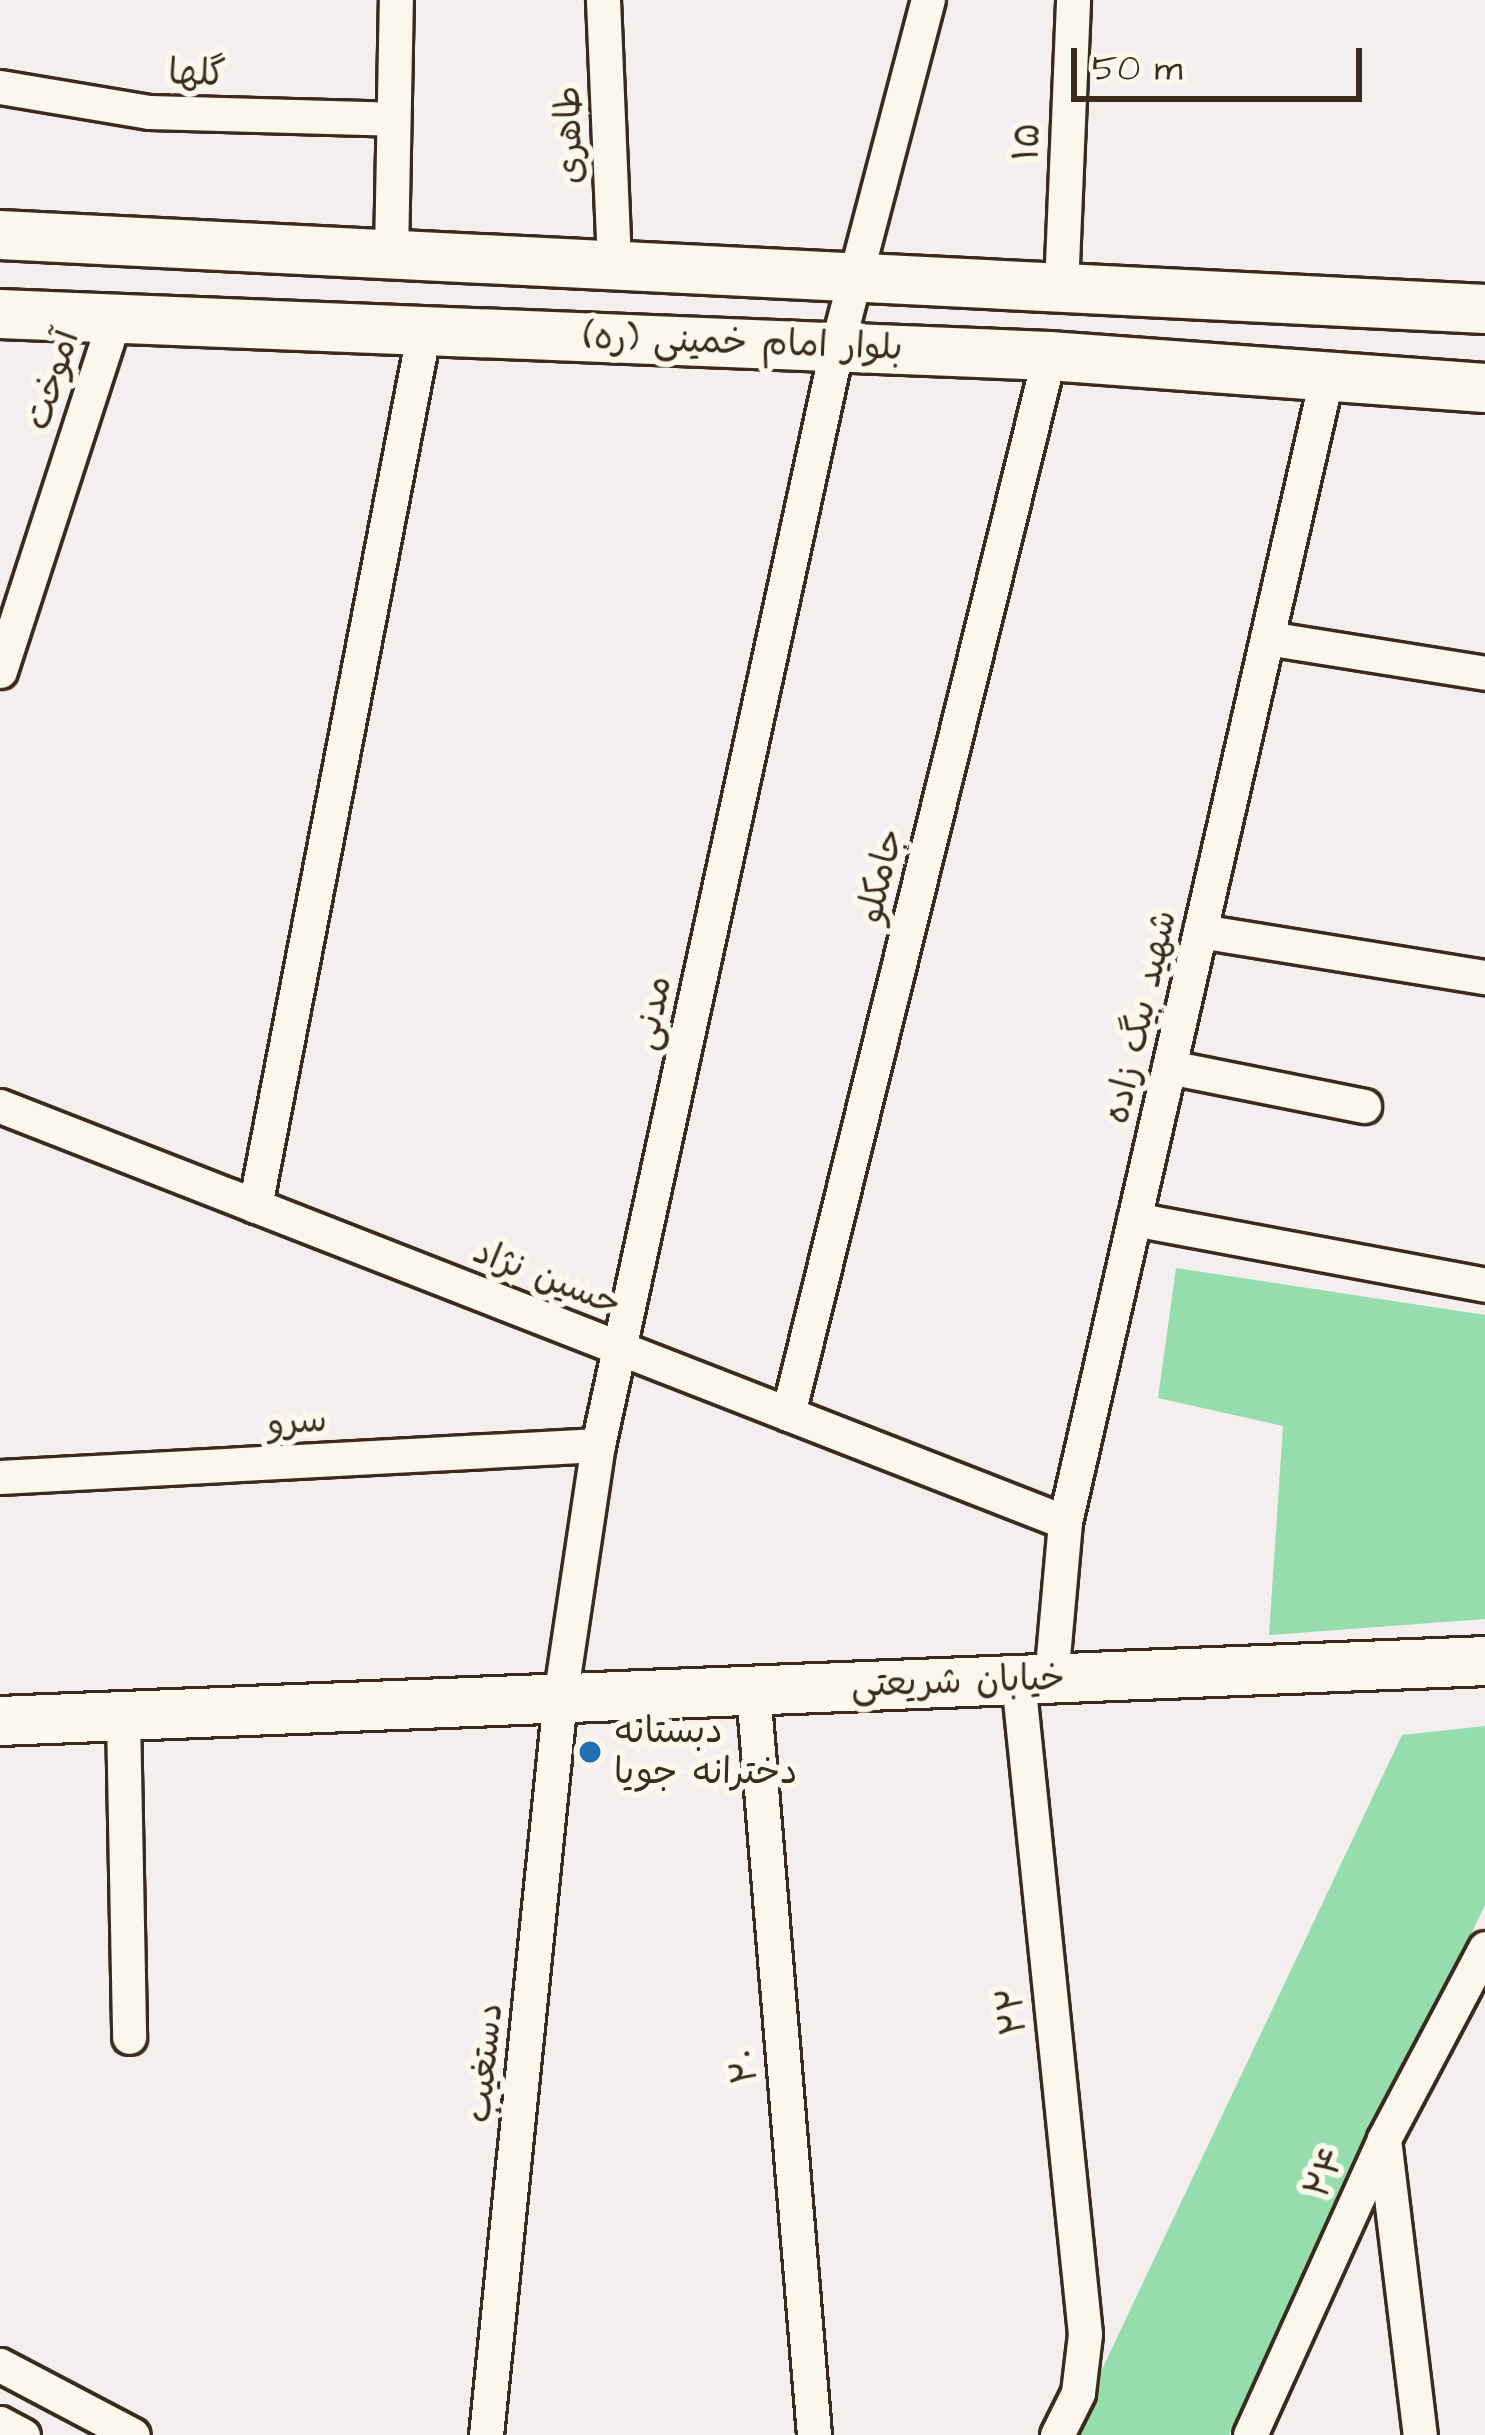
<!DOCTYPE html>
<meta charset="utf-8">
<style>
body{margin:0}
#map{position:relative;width:1485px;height:2435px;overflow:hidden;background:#f5eeef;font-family:"Architects Daughter","Playpen Sans Arabic",sans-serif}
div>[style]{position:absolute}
.green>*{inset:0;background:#95ddac}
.roads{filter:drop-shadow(3px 0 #3b2a1e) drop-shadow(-3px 0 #3b2a1e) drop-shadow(0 3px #3b2a1e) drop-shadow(0 -3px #3b2a1e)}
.street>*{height:33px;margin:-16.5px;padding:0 16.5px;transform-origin:16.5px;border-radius:16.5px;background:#fbf7ec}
.secondary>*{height:48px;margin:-24px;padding:0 24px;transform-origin:24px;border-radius:24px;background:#fbf7ec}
.dots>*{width:33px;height:33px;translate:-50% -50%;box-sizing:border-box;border:6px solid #fbf7ec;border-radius:50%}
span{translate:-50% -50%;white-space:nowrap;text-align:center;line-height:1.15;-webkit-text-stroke:12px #fbf7ec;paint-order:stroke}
.street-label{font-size:36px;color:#3b2a1e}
.poi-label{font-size:36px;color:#3b2a1e}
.left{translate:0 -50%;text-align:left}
.scale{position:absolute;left:1071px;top:48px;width:291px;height:54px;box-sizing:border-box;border:6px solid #3b2a1e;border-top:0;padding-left:15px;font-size:36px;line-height:42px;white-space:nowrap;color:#3b2a1e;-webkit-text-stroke:9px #fbf7ec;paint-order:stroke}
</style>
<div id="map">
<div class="green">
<i style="clip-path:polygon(1176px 1268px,1485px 1315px,1485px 1619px,1269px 1635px,1283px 1426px,1158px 1398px)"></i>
<i style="clip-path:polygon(1485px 1726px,1485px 1905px,1229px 2435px,1071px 2435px,1402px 1735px)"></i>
</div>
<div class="roads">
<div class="street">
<i style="left:603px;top:0;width:267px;rotate:87.6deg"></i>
<i style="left:0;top:87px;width:151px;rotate:9.5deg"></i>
<i style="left:149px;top:112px;width:244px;rotate:1.6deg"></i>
<i style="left:391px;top:254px;width:254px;rotate:-88.9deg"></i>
<i style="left:1061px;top:288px;width:288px;rotate:-87.6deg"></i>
<i style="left:1267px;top:638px;width:221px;rotate:9.1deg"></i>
<i style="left:0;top:671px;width:371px;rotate:-72deg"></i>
<i style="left:1200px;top:931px;width:289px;rotate:9.2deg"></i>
<i style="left:1169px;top:1067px;width:199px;rotate:11.3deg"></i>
<i style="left:0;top:1106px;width:1143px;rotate:21.34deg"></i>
<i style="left:255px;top:1206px;width:892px;rotate:-79.08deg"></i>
<i style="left:1134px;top:1219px;width:357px;rotate:10.6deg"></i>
<i style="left:788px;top:1414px;width:1090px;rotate:-76.14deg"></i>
<i style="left:0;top:1477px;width:599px;rotate:-3.06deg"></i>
<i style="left:1051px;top:1679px;width:158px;rotate:-84.9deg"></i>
<i style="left:1065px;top:1522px;width:1177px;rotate:-77.13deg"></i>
<i style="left:1018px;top:1680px;width:657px;rotate:84.15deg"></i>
<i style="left:1085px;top:2334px;width:59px;rotate:96.8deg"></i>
<i style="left:1078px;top:2393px;width:47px;rotate:116.6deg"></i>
<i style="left:753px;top:1691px;width:746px;rotate:85.31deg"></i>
<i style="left:123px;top:1716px;width:321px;rotate:88.9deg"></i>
<i style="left:1384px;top:2139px;width:298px;rotate:83.1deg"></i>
<i style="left:0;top:2365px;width:150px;rotate:27.8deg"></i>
<i style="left:0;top:2423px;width:26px;rotate:28deg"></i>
<i style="left:486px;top:2435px;width:741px;rotate:-84.27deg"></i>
<i style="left:560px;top:1698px;width:256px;rotate:-81.5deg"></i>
<i style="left:598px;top:1445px;width:1125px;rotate:-77.73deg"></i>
<i style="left:837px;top:346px;width:358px;rotate:-75.3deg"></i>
<i style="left:1250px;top:2435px;width:325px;rotate:-65.6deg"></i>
<i style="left:1384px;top:2139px;width:216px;rotate:-62.1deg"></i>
</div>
<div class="secondary">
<i style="left:0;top:235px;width:1487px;rotate:2.85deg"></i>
<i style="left:0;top:314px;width:1050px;rotate:2.29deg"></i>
<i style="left:1049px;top:356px;width:437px;rotate:4.2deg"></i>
<i style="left:0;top:1721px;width:1486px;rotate:-2.31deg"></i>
</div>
</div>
<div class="dots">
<i style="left:590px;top:1752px;background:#1f6fb2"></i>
</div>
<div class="street-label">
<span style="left:197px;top:74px;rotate:2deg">گلها</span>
<span style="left:570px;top:135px;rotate:-92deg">طاهری</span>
<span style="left:1028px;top:142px;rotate:-88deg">۱۵</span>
<span style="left:743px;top:343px;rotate:2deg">بلوار امام خمینی (ره)</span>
<span style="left:53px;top:380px;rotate:-72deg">آموخت</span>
<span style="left:881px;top:876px;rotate:-76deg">جامکلو</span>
<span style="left:653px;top:1013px;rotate:-78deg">مدنی</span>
<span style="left:1141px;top:1017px;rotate:-77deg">شهید بیگ زاده</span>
<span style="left:547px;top:1278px;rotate:21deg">حسین نژاد</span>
<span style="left:297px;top:1422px;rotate:-3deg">سرو</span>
<span style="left:958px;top:1682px;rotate:-2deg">خیابان شریعتی</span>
<span style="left:1013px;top:2011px;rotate:-96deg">۲۲</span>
<span style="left:485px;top:2063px;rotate:-84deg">دستغیب</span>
<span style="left:745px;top:2066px;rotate:-95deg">۲۰</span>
<span style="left:1326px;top:2173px;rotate:-66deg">۲۴</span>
</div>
<div class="poi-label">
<span class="left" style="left:614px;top:1752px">دبستانه<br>دخترانه جويا</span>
</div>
<div class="scale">50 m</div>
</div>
